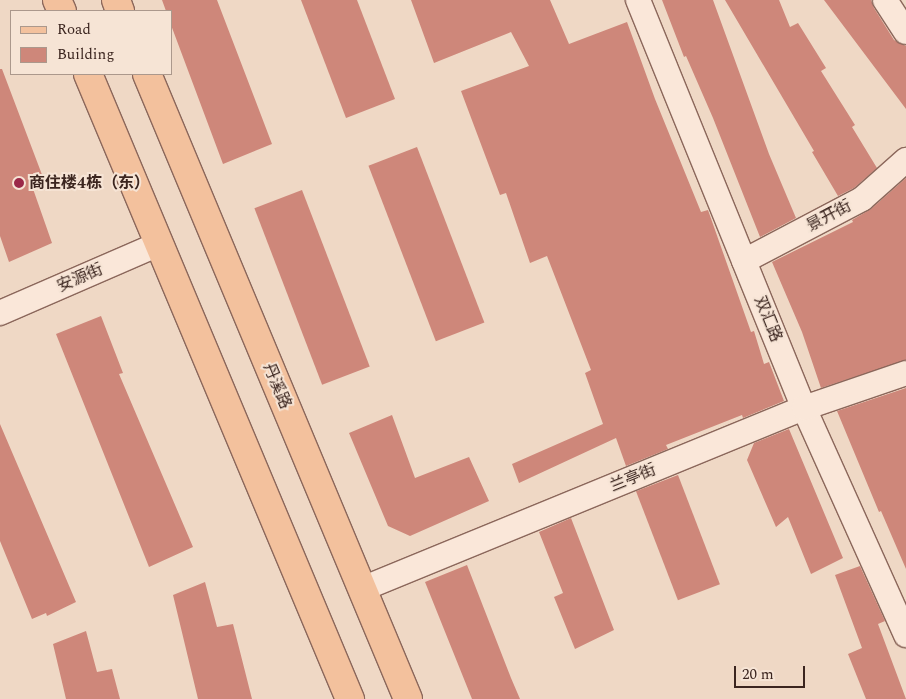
<!DOCTYPE html>
<meta charset="utf-8">
<style>
body{margin:0}
#map{position:relative;width:906px;height:699px;overflow:hidden;background:#efd8c5;font-family:Spectral,"Noto Sans SC",serif}
div>[style]{position:absolute}
.building>*{inset:0;background:#ce877a;transform-origin:0 0}
.roads{filter:drop-shadow(1px 0 #8b675b) drop-shadow(-1px 0 #8b675b) drop-shadow(0 1px #8b675b) drop-shadow(0 -1px #8b675b)}
.minor>*{height:24px;margin:-12px;padding:0 12px;transform-origin:12px;border-radius:12px;background:#fae7d9}
.major>*{height:28px;margin:-14px;padding:0 14px;transform-origin:14px;border-radius:14px;background:#f3c19d}
.dots>*{width:14px;height:14px;translate:-50% -50%;box-sizing:border-box;border:2px solid #f6e4d5;border-radius:50%}
span{translate:-50% -50%;white-space:nowrap;text-align:center;line-height:1.15;-webkit-text-stroke:4px #f6e4d5;paint-order:stroke}
.poi-label{font-size:16px;color:#3b251f;font-weight:700}
.left{translate:0 -50%;text-align:left}
.street-label{font-size:16px;color:#3b251f}
.legend{position:absolute;left:10px;top:10px;width:162px;height:65px;box-sizing:border-box;background:#f6e4d5;border:1px solid #ab988c;margin:0;padding:6px 9px;list-style:none;font-size:15px;color:#3b251f}
.legend li{display:flex;align-items:center;gap:10px;height:25px}
.legend b{width:25px;border:1px solid #ab988c}
.scale{position:absolute;left:734px;top:666px;width:71px;height:22px;box-sizing:border-box;border:2px solid #3b251f;border-top:0;padding-left:6px;font-size:15px;line-height:18px;white-space:nowrap;color:#3b251f;-webkit-text-stroke:4px #f6e4d5;paint-order:stroke}
</style>
<div id="map">
<div class="building">
<i style="clip-path:polygon(162px 0,217px 0,272px 144px,223px 164px,171px 25px,171px 11px,166px 11px)"></i>
<i style="clip-path:polygon(301px 0,357px 0,395px 99px,346px 118px)"></i>
<i style="clip-path:polygon(411px 0,550px 0,569px 44px,627px 22px,655px 99px,701px 212px,708px 210px,751px 332px,754px 331px,764px 364px,769px 362px,784px 401px,743px 418px,742px 415px,666px 445px,668px 449px,626px 466px,616px 438px,519px 483px,512px 464px,603px 424px,585px 373px,591px 370px,547px 256px,530px 263px,506px 193px,500px 195px,461px 91px,529px 66px,511px 32px,434px 63px)"></i>
<i style="clip-path:polygon(662px 0,713px 0,769px 154px,796px 218px,760px 237px,713px 118px,686px 56px,684px 57px)"></i>
<i style="clip-path:polygon(725px 0,779px 0,790px 27px,798px 23px,826px 68px,821px 71px,855px 125px,852px 127px,877px 168px,854px 188px,838px 196px,812px 152px,814px 151px)"></i>
<i style="clip-path:polygon(824px 0,871px 0,874px 8px,894px 40px,906px 46px,906px 109px)"></i>
<i style="clip-path:polygon(0 69px,2px 69px,44px 180px,32px 186px,52px 243px,9px 262px,0 236px)"></i>
<i style="left:417px;top:147px;width:188px;height:52px;rotate:69deg"></i>
<i style="clip-path:polygon(906px 178px,906px 360px,821px 388px,802px 332px,772px 262px,853px 222px,852px 220px,871px 209px)"></i>
<i style="left:302px;top:190px;width:189px;height:51px;rotate:69deg"></i>
<i style="clip-path:polygon(101px 316px,123px 373px,119px 374px,193px 547px,149px 567px,56px 334px)"></i>
<i style="clip-path:polygon(906px 388px,906px 569px,881px 511px,879px 512px,837px 411px)"></i>
<i style="clip-path:polygon(392px 415px,415px 478px,469px 457px,489px 501px,410px 536px,388px 526px,349px 433px)"></i>
<i style="clip-path:polygon(0 424px,76px 602px,47px 616px,46px 613px,32px 619px,0 541px)"></i>
<i style="clip-path:polygon(789px 429px,843px 558px,811px 574px,788px 517px,776px 527px,747px 460px,754px 443px)"></i>
<i style="left:678px;top:475px;width:117px;height:45px;rotate:69deg"></i>
<i style="clip-path:polygon(571px 518px,614px 630px,575px 649px,554px 597px,563px 593px,539px 532px)"></i>
<i style="clip-path:polygon(467px 565px,511px 678px,520px 699px,472px 699px,425px 582px)"></i>
<i style="clip-path:polygon(860px 566px,885px 621px,878px 624px,906px 699px,866px 699px,848px 654px,862px 648px,835px 575px)"></i>
<i style="clip-path:polygon(205px 582px,217px 627px,233px 624px,252px 699px,198px 699px,173px 595px)"></i>
<i style="clip-path:polygon(86px 631px,97px 672px,112px 669px,120px 699px,66px 699px,53px 644px)"></i>
</div>
<div class="roads">
<div class="minor">
<i style="left:638px;top:0;width:440px;rotate:67.9deg"></i>
<i style="left:804px;top:408px;width:249px;rotate:65.8deg"></i>
<i style="left:885px;top:0;width:38px;rotate:57deg"></i>
<i style="left:744px;top:261px;width:133px;rotate:-27.7deg"></i>
<i style="left:862px;top:199px;width:59px;rotate:-41.6deg"></i>
<i style="left:0;top:313px;width:173px;rotate:-23.5deg"></i>
<i style="left:362px;top:589px;width:478px;rotate:-22.3deg"></i>
<i style="left:804px;top:408px;width:108px;rotate:-18.9deg"></i>
</div>
<div class="major">
<i style="left:57px;top:0;width:12px;rotate:66deg"></i>
<i style="left:116px;top:0;width:12px;rotate:70deg"></i>
<i style="left:88px;top:74px;width:678px;rotate:67.26deg"></i>
<i style="left:147px;top:74px;width:677px;rotate:67.33deg"></i>
</div>
</div>
<div class="dots">
<i style="left:19px;top:183px;background:#9b2949"></i>
</div>
<div class="poi-label">
<span class="left" style="left:29px;top:183px">商住楼4栋（东）</span>
</div>
<div class="street-label">
<span style="left:829px;top:216px;rotate:-28deg">景开街</span>
<span style="left:80px;top:278px;rotate:-23deg">安源街</span>
<span style="left:768px;top:319px;rotate:68deg">双汇路</span>
<span style="left:277px;top:386px;rotate:67deg">丹溪路</span>
<span style="left:633px;top:478px;rotate:-22deg">兰亭街</span>
</div>
<ul class="legend">
<li><b style="height:6px;background:#f3c19d"></b>Road</li>
<li><b style="height:14px;background:#ce877a"></b>Building</li>
</ul>
<div class="scale">20 m</div>
</div>
